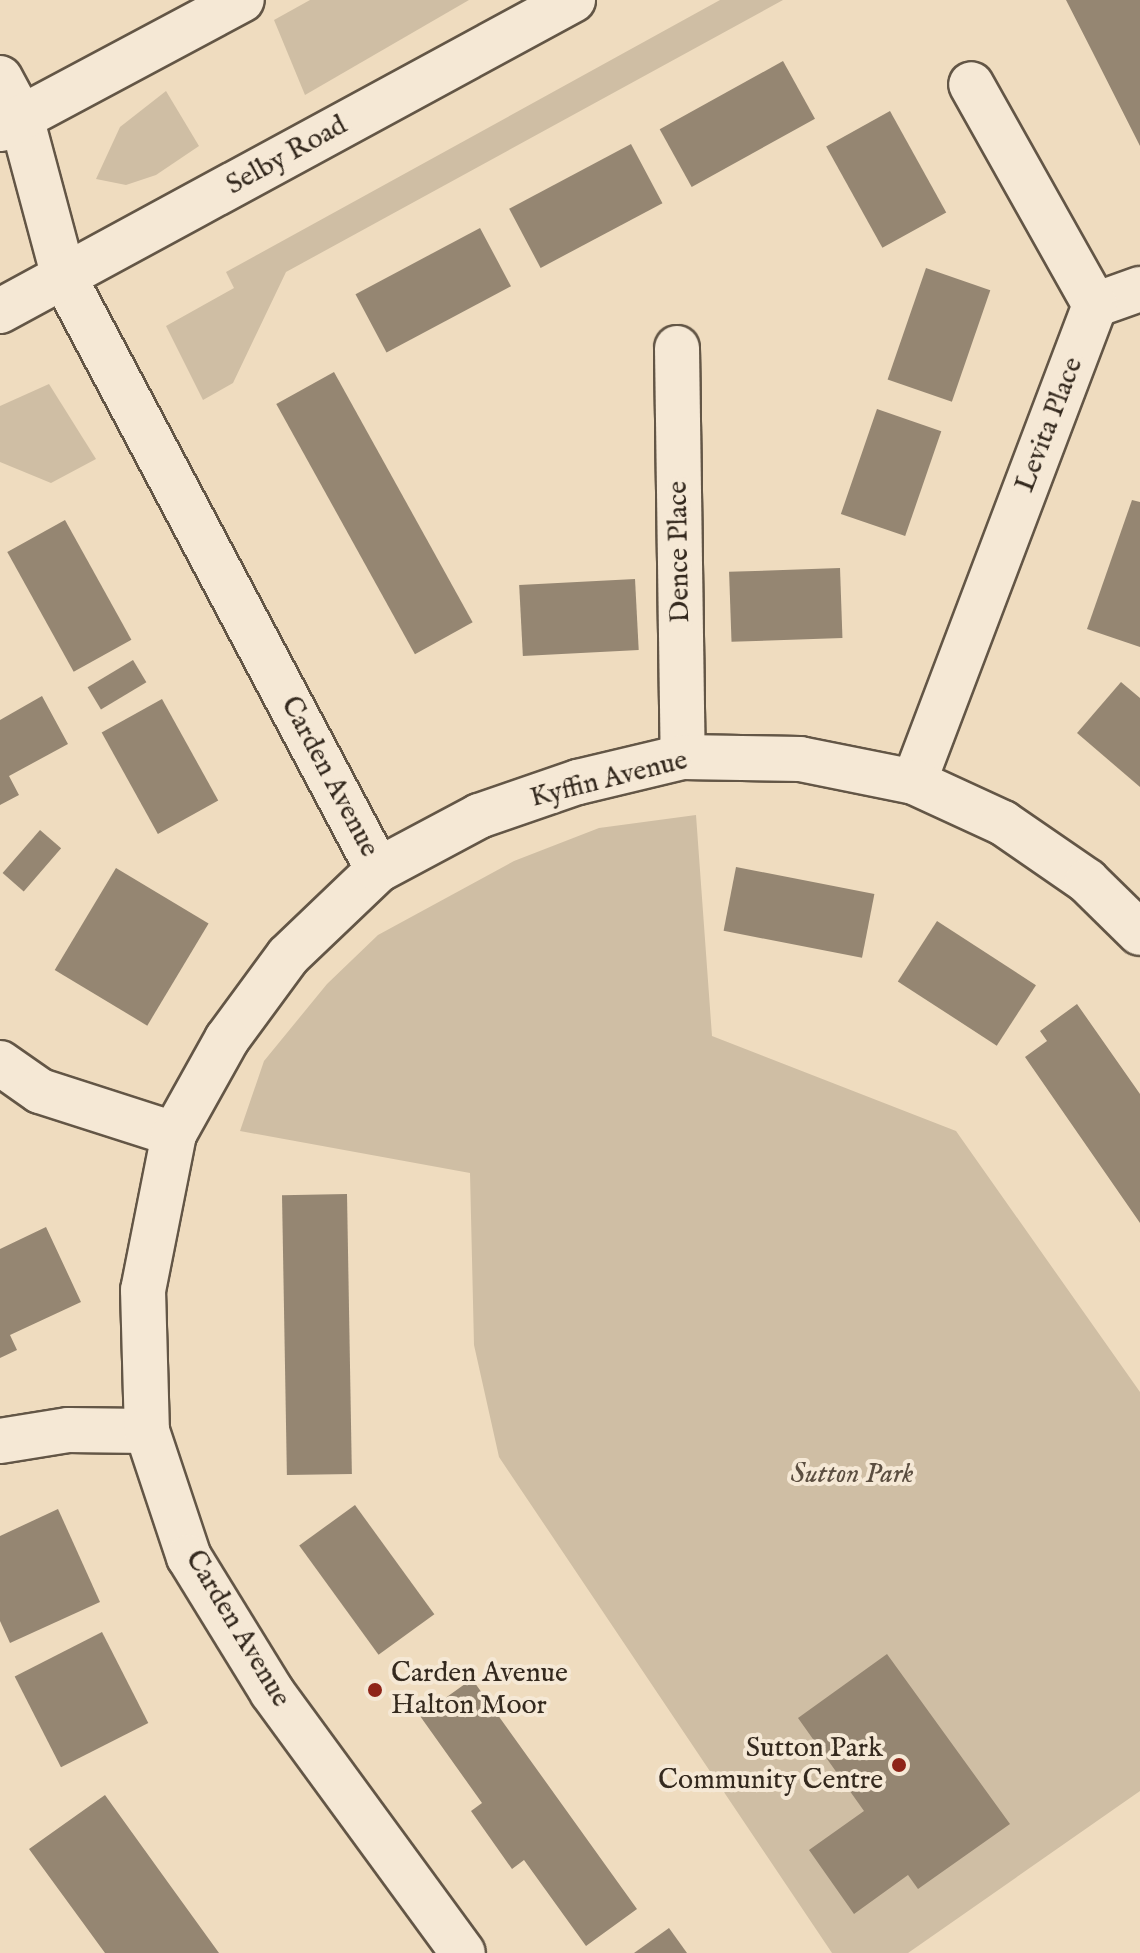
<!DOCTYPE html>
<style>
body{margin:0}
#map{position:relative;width:1140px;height:1953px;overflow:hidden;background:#efdcbf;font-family:"IM FELL English",serif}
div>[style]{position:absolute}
.green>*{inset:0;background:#cfbea4}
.building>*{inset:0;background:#958672;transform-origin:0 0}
.roads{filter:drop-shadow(2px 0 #635646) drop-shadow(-2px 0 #635646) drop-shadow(0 2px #635646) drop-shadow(0 -2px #635646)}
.minor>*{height:44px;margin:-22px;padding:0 22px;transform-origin:22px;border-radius:22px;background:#f5e8d5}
.tertiary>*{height:44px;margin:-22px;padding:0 22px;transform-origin:22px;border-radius:22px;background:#f5e8d5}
.secondary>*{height:44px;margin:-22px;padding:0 22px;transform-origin:22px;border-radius:22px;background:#f5e8d5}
.dots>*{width:22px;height:22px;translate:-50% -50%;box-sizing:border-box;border:4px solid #f5e8d5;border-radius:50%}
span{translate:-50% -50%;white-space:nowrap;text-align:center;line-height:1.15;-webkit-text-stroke:8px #f5e8d5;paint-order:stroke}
.street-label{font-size:28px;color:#34291e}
.park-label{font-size:28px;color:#5b4e40;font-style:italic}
.poi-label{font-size:28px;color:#34291e}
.left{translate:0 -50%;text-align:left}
.right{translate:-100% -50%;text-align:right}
</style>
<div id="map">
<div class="green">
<i style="clip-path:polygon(310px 0,469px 0,305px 95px,274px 20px)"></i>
<i style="clip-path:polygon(720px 0,783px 0,286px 272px,233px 383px,203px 400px,166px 326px,234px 288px,226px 272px)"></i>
<i style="clip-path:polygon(166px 91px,199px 146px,156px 175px,126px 185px,96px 179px,120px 127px)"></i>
<i style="clip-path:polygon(49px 384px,96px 459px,51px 483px,0 462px,0 406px)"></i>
<i style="clip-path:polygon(696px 815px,712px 1036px,956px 1131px,1140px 1392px,1140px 1791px,908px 1953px,832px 1953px,499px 1457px,474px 1345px,470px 1173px,240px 1131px,264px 1061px,327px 984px,378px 935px,514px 861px,599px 828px)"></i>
</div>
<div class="building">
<i style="clip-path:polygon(1066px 0,1140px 0,1140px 146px,1092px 51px)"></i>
<i style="left:783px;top:61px;width:66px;height:141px;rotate:61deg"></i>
<i style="left:890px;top:111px;width:116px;height:73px;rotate:61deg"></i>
<i style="left:631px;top:144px;width:67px;height:138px;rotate:62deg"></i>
<i style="left:480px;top:228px;width:66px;height:141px;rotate:62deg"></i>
<i style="left:926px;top:268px;width:68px;height:118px;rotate:19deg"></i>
<i style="left:334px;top:372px;width:286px;height:66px;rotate:61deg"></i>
<i style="left:877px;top:409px;width:68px;height:111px;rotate:19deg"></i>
<i style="clip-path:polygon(1132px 500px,1140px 502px,1140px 647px,1087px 629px)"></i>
<i style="left:65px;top:520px;width:137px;height:66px;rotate:61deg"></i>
<i style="left:840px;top:568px;width:70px;height:111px;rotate:88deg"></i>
<i style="left:635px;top:579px;width:71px;height:116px;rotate:87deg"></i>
<i style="left:133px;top:660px;width:26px;height:53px;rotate:59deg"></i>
<i style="clip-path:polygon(1121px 682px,1140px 698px,1140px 787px,1077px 733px)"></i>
<i style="clip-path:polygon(42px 696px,68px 744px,9px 776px,19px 795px,0 805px,0 720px)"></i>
<i style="left:162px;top:699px;width:116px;height:69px;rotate:61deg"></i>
<i style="left:40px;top:830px;width:28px;height:57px;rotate:41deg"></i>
<i style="left:736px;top:867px;width:141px;height:65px;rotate:11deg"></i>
<i style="left:116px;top:868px;width:108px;height:119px;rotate:31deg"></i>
<i style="left:937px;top:921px;width:118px;height:72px;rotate:33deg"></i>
<i style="clip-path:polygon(1077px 1004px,1140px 1094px,1140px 1223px,1025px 1057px,1047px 1041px,1040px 1031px)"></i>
<i style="left:347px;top:1194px;width:280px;height:65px;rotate:89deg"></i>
<i style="clip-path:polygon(46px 1227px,81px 1302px,10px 1335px,17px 1350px,0 1358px,0 1249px)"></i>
<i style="left:355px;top:1505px;width:135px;height:69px;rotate:54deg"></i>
<i style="clip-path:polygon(58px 1509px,100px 1602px,10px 1643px,0 1621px,0 1536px)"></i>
<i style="left:102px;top:1632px;width:102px;height:98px;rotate:63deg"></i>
<i style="clip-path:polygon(887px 1654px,1010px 1824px,918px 1889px,908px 1875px,854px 1914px,809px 1850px,864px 1811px,798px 1718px)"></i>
<i style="clip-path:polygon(472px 1679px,637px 1909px,586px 1946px,524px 1860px,512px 1869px,471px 1811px,482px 1803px,420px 1716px)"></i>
<i style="clip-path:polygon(105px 1795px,172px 1888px,219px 1953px,105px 1953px,29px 1849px)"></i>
<i style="clip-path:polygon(669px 1928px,687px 1953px,634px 1953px)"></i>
</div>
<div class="roads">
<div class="minor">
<i style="left:0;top:78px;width:44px;rotate:61.7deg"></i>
<i style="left:1095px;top:305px;width:48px;rotate:-19.6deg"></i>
<i style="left:677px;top:348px;width:409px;rotate:89.2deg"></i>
<i style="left:914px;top:782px;width:510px;rotate:-69.22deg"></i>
<i style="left:1095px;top:305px;width:253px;rotate:-119.3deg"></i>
<i style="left:0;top:1063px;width:49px;rotate:35deg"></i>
<i style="left:40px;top:1091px;width:141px;rotate:17.8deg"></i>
<i style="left:0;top:1441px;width:69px;rotate:-9.2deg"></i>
<i style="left:68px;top:1430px;width:79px;rotate:0.7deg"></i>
</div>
<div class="tertiary">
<i style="left:21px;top:117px;width:166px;rotate:75deg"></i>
<i style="left:64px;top:277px;width:671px;rotate:62.1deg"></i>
<i style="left:378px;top:870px;width:124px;rotate:136.3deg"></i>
<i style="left:288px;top:956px;width:103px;rotate:126.3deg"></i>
<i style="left:227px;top:1039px;width:109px;rotate:119.2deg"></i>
<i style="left:174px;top:1134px;width:159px;rotate:101.2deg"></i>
<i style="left:143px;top:1290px;width:141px;rotate:88.4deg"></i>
<i style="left:147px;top:1431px;width:133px;rotate:71.6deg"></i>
<i style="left:189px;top:1557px;width:158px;rotate:58.4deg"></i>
<i style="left:272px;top:1692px;width:323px;rotate:53.8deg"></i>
<i style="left:378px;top:870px;width:115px;rotate:-28.1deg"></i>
<i style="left:479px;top:816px;width:105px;rotate:-19deg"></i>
<i style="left:578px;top:782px;width:108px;rotate:-13.4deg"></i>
<i style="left:683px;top:757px;width:117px;rotate:1deg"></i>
<i style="left:800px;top:759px;width:116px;rotate:11.4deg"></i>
<i style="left:914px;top:782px;width:98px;rotate:24.7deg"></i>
<i style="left:1003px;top:823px;width:102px;rotate:34.6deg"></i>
<i style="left:1087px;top:881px;width:74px;rotate:44.5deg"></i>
</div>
<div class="secondary">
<i style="left:0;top:129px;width:274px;rotate:-28.1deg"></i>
<i style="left:0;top:311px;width:652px;rotate:-28.49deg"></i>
</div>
</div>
<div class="dots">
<i style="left:375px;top:1690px;background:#8f2418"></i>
<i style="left:899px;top:1765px;background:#8f2418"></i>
</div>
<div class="street-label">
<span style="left:287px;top:156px;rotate:-29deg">Selby Road</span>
<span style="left:1050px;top:425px;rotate:-69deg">Levita Place</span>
<span style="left:680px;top:552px;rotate:-91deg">Dence Place</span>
<span style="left:329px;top:777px;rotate:62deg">Carden Avenue</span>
<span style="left:609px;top:780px;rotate:-14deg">Kyffin Avenue</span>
<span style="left:237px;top:1629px;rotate:59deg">Carden Avenue</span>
</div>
<div class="park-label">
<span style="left:852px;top:1475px">Sutton Park</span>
</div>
<div class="poi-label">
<span class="left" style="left:391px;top:1690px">Carden Avenue<br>Halton Moor</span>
<span class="right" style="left:883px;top:1765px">Sutton Park<br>Community Centre</span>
</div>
</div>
